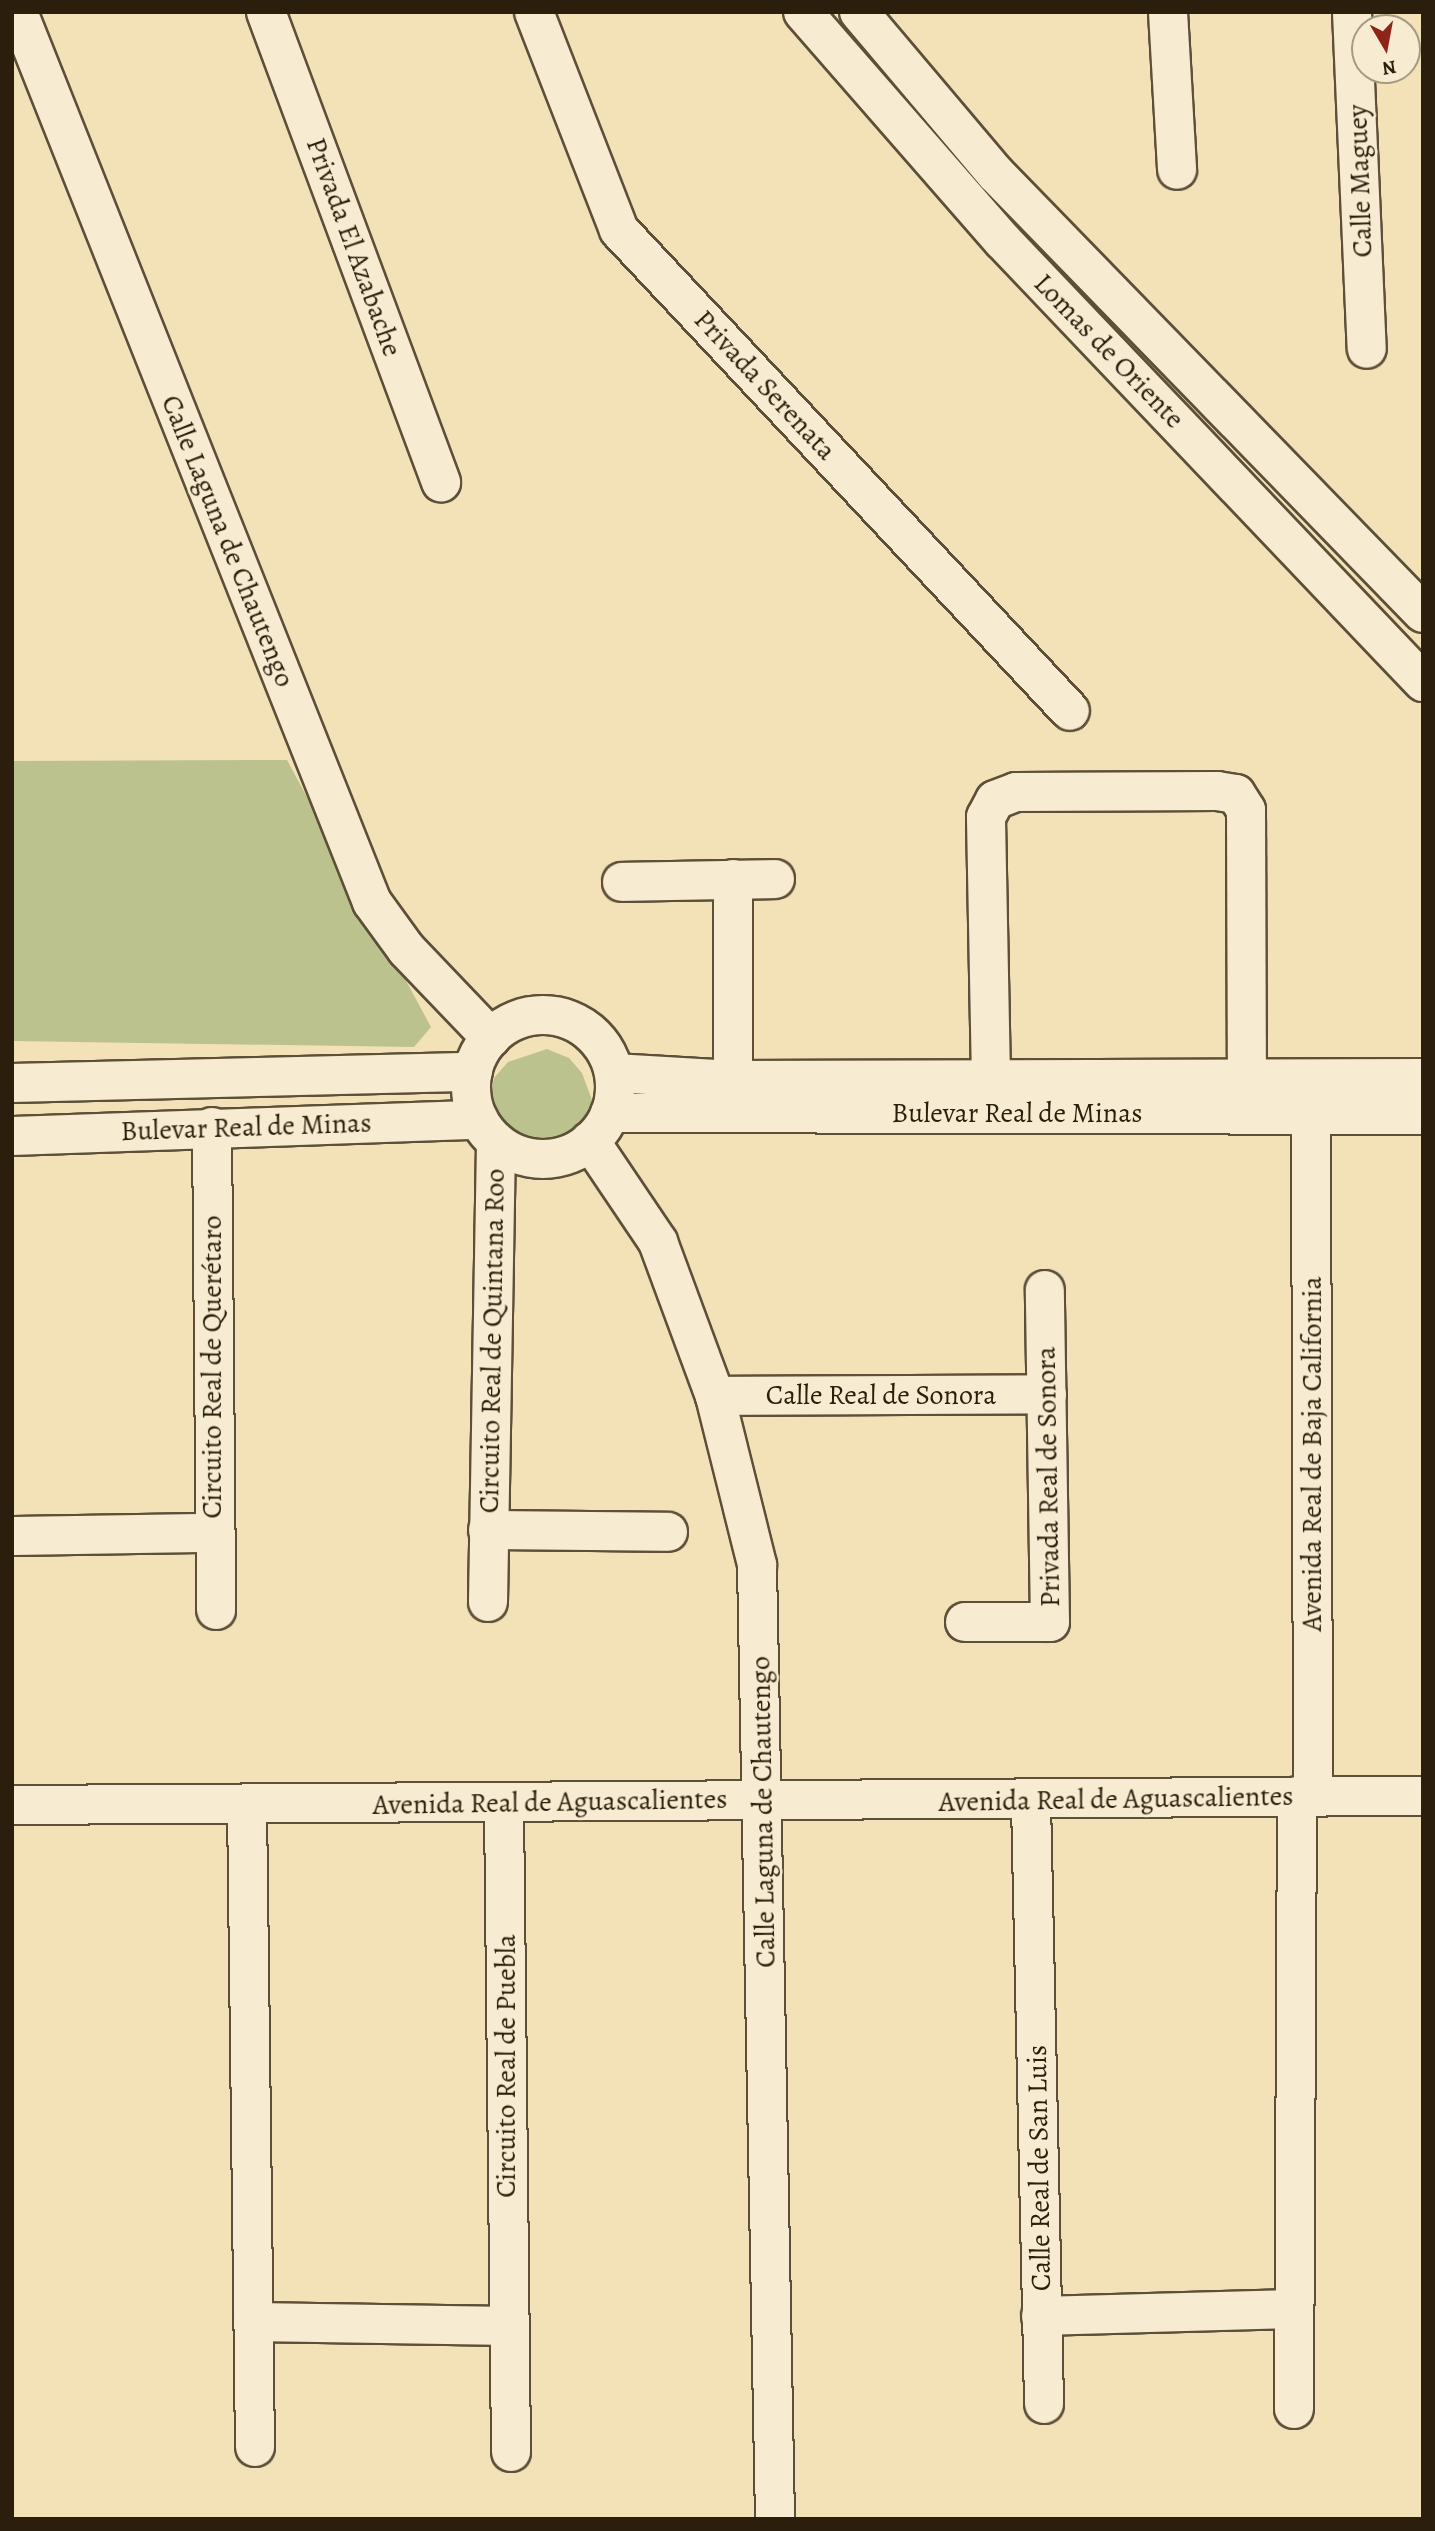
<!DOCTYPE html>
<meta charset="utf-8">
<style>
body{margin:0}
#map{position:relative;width:1435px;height:2531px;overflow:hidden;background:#f3e1b8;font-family:Alegreya,serif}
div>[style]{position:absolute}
.green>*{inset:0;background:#bbc28e}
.roads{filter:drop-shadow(2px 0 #5d4f38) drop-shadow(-2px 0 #5d4f38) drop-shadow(0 2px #5d4f38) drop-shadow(0 -2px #5d4f38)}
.street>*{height:38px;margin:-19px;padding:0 19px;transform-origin:19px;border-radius:19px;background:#f7ecd1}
.secondary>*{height:38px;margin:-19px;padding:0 19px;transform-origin:19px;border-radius:19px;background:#f7ecd1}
.secondary>.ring{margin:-19px;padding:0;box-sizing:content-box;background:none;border:38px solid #f7ecd1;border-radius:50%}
span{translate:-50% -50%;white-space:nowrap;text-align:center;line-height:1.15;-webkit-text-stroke:5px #f7ecd1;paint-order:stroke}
.street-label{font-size:28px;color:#2b1e0d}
.frame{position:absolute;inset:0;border:14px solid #2b1e0d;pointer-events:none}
.north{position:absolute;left:1351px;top:14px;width:70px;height:70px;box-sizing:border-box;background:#f7ecd1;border:2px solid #a59a83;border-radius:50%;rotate:170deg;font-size:19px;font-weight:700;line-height:28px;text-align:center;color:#2b1e0d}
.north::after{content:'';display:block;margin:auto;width:24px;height:32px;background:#8f2418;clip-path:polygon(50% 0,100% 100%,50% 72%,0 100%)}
</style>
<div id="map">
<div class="green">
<i style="clip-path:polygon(287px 760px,431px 1027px,414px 1047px,12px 1041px,12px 761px)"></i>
<i style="clip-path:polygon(547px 1049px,569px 1058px,582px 1073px,592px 1100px,588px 1128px,576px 1146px,545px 1155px,508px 1144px,496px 1128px,490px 1099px,494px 1078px,508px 1062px)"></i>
</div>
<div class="roads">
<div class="street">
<i style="left:18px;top:12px;width:958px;rotate:68.31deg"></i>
<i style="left:372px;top:902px;width:58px;rotate:54.1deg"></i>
<i style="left:406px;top:949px;width:123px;rotate:46.3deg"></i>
<i style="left:266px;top:12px;width:502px;rotate:69.58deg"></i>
<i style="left:534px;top:12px;width:234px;rotate:68.7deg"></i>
<i style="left:619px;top:230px;width:659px;rotate:46.84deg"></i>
<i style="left:1168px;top:12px;width:158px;rotate:86.7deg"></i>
<i style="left:1352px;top:12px;width:337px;rotate:87.5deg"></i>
<i style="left:622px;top:882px;width:153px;rotate:-1.1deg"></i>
<i style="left:991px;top:1079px;width:262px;rotate:-91.1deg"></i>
<i style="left:986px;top:817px;width:19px;rotate:-62deg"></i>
<i style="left:995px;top:800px;width:22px;rotate:-21deg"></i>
<i style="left:1016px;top:792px;width:201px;rotate:-0.3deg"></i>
<i style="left:1217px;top:791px;width:19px;rotate:9deg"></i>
<i style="left:1236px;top:794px;width:19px;rotate:58deg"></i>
<i style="left:1246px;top:810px;width:269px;rotate:89.8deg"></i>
<i style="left:733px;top:1080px;width:201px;rotate:-90deg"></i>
<i style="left:1311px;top:1113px;width:682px;rotate:89.83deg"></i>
<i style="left:212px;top:1127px;width:483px;rotate:89.5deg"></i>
<i style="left:590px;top:1141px;width:122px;rotate:56deg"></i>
<i style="left:658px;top:1242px;width:164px;rotate:69.7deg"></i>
<i style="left:715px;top:1396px;width:174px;rotate:76deg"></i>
<i style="left:757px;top:1565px;width:954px;rotate:88.92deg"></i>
<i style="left:715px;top:1396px;width:332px;rotate:-0.3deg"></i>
<i style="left:488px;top:1530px;width:180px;rotate:0.6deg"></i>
<i style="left:12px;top:1536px;width:200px;rotate:-0.9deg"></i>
<i style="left:488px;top:1602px;width:460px;rotate:-89deg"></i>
<i style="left:965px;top:1622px;width:85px"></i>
<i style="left:1050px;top:1622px;width:332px;rotate:-90.9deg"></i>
<i style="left:1031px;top:1802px;width:602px;rotate:88.76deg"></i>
<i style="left:247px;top:1804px;width:643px;rotate:89.29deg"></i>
<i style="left:12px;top:1805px;width:1411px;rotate:-0.37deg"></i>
<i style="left:504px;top:1805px;width:647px;rotate:89.38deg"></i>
<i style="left:1041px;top:2316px;width:251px;rotate:-1.6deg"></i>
<i style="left:256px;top:2322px;width:252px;rotate:0.9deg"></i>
<i style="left:1294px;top:2409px;width:613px;rotate:-89.72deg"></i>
</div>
<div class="secondary">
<i style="left:803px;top:12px;width:304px;rotate:48.9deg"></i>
<i style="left:1003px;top:241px;width:609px;rotate:46.4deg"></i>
<i style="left:859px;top:12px;width:212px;rotate:49.8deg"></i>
<i style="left:996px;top:174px;width:612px;rotate:45.79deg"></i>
<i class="ring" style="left:471px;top:1015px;width:106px;height:106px"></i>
<i style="left:614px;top:1073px;width:119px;rotate:3.4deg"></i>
<i style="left:733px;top:1080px;width:690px;rotate:-0.17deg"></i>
<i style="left:12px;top:1083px;width:461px;rotate:-1.4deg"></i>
<i style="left:610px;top:1113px;width:813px;rotate:0.14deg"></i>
<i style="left:12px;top:1136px;width:467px;rotate:-2deg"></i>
</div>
</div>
<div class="street-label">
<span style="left:1360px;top:181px;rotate:-92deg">Calle Maguey</span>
<span style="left:354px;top:247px;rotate:70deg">Privada El Azabache</span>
<span style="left:1109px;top:351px;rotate:46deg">Lomas de Oriente</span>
<span style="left:765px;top:385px;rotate:47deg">Privada Serenata</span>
<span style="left:228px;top:541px;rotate:68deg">Calle Laguna de Chautengo</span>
<span style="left:1017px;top:1113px">Bulevar Real de Minas</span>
<span style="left:246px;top:1127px;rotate:-2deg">Bulevar Real de Minas</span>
<span style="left:492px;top:1341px;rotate:-89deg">Circuito Real de Quintana Roo</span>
<span style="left:212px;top:1367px;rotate:-90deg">Circuito Real de Querétaro</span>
<span style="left:881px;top:1395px">Calle Real de Sonora</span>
<span style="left:1312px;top:1454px;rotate:-90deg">Avenida Real de Baja California</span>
<span style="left:1048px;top:1477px;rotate:-91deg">Privada Real de Sonora</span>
<span style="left:1116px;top:1799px;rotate:-1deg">Avenida Real de Aguascalientes</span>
<span style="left:550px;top:1802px;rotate:-1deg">Avenida Real de Aguascalientes</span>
<span style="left:763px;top:1812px;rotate:-91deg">Calle Laguna de Chautengo</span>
<span style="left:506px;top:2066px;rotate:-90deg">Circuito Real de Puebla</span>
<span style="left:1039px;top:2168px;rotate:-91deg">Calle Real de San Luis</span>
</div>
<div class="frame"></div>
<div class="north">N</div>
</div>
